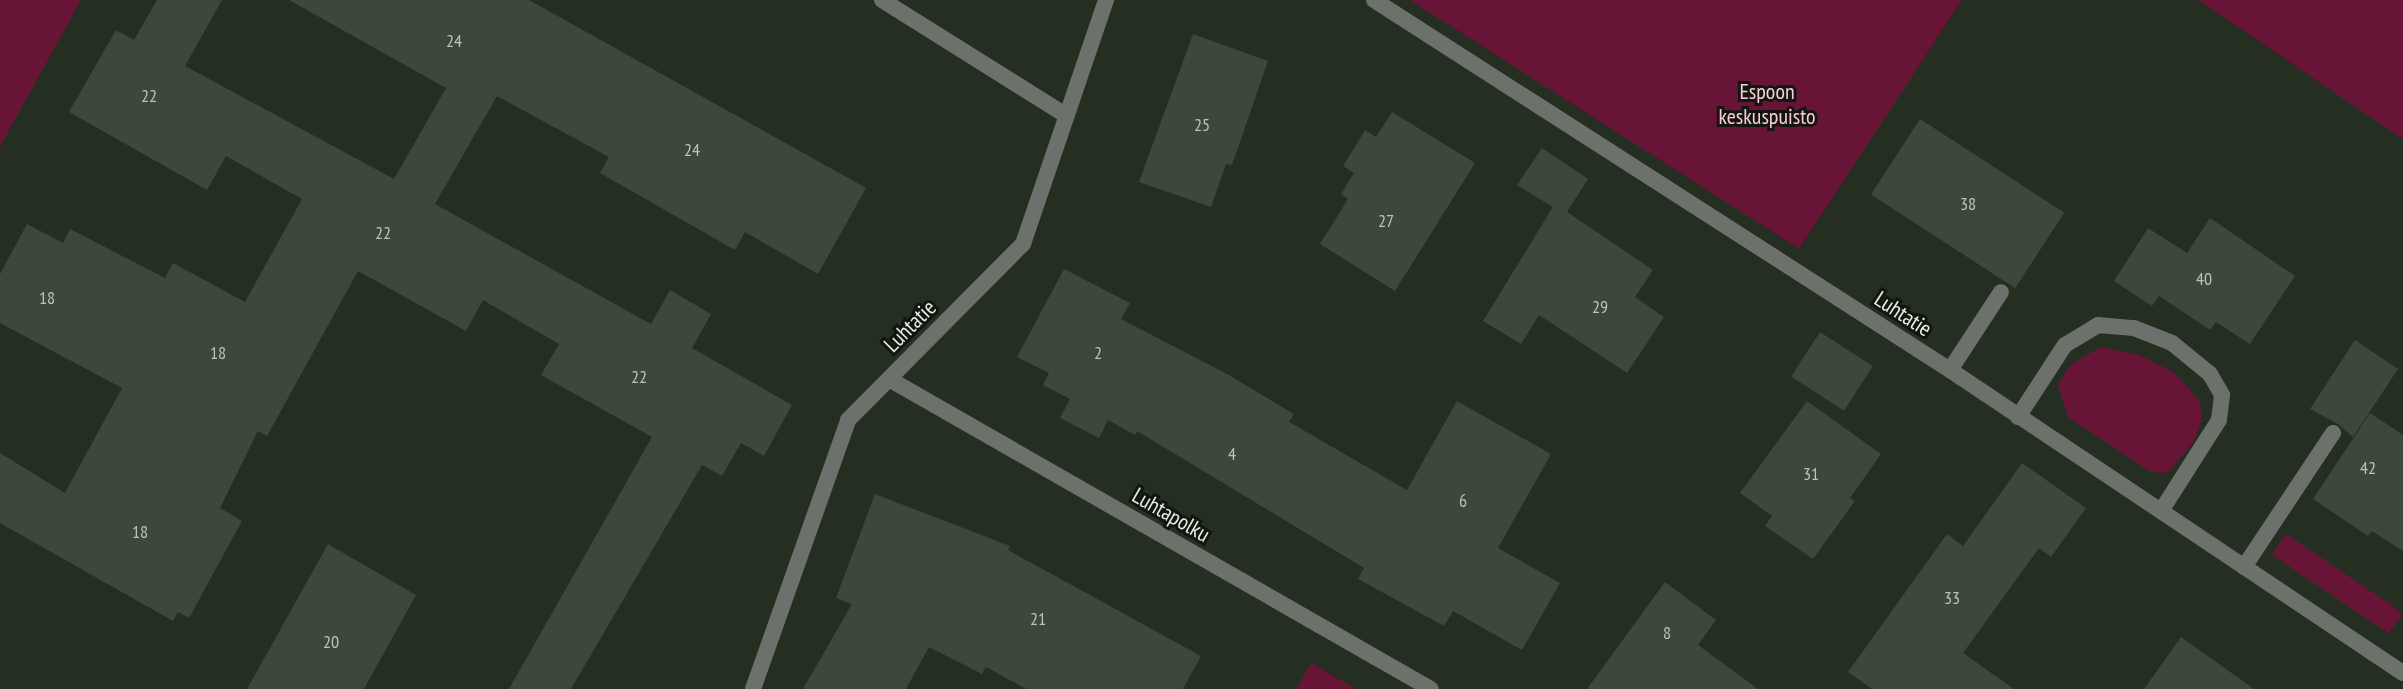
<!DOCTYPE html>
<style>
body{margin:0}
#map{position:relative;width:2403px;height:689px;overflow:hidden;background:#242f21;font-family:"PT Sans Narrow",sans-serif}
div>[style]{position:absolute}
.green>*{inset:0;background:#671436;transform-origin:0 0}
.building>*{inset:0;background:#3c4839;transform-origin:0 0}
.lane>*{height:16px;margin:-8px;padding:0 8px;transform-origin:8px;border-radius:8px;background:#6c726b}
.street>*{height:16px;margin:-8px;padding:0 8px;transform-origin:8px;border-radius:8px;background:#6c726b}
span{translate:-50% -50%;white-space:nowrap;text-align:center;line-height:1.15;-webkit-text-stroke:6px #11160f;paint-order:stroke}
.number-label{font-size:18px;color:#bbc4b9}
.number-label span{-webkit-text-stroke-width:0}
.park-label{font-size:22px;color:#fecad8}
.street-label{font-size:22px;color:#e5ede4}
</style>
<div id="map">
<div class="green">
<i style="clip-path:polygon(0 0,81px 0,0 147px)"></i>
<i style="clip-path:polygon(1410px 0,1962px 0,1799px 249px)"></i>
<i style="clip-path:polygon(2198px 0,2403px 0,2403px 139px)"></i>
<i style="clip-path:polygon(2100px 347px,2139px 355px,2174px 372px,2199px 400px,2202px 419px,2193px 443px,2167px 473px,2151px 472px,2068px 417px,2058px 385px,2069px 366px)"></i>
<i style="left:2286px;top:534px;width:141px;height:25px;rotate:34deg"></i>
<i style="clip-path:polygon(1311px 663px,1356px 689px,1296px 689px)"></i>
</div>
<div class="building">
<i style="clip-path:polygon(157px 0,222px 0,185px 66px,394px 179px,446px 88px,289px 0,529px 0,866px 188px,818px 274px,745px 232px,735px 250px,600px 173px,609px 157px,497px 96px,435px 204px,651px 324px,670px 290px,711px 314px,692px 348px,792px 405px,764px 456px,741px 443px,722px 476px,702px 465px,571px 689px,509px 689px,652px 437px,541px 375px,559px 344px,483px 300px,466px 331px,358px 271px,267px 436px,258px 431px,220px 508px,242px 521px,189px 618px,178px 612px,173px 621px,0 523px,0 453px,65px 493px,122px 388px,0 323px,0 274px,27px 224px,63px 243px,70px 229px,165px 278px,173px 263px,245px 302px,302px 199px,226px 156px,207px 190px,69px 112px,116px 30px,134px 40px)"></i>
<i style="clip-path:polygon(1193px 34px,1268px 61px,1232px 165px,1226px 164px,1211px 207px,1139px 182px)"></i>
<i style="clip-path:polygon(1392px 112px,1475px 163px,1395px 291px,1320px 244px,1348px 199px,1341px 194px,1354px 173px,1343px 166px,1365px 130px,1376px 137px)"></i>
<i style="left:1920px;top:119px;width:172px;height:90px;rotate:33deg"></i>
<i style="clip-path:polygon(1542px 148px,1588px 179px,1567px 212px,1653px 270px,1635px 297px,1664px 317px,1627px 373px,1539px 315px,1521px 344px,1483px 321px,1553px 207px,1517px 185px)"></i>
<i style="clip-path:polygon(2210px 218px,2295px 276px,2250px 344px,2216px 322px,2210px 330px,2159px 296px,2152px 306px,2114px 281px,2148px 228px,2187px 253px)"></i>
<i style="clip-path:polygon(1064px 269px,1130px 303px,1121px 319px,1227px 374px,1294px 414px,1289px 422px,1407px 490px,1457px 401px,1551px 454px,1498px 548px,1560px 583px,1522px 650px,1453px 611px,1444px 626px,1358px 579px,1364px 568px,1137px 431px,1135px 435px,1108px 420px,1099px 438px,1060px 418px,1070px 399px,1043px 385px,1049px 373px,1017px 357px)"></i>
<i style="left:1820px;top:332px;width:63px;height:53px;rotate:33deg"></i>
<i style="clip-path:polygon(2355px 340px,2398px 369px,2353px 437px,2338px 424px,2310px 409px)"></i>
<i style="clip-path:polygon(1807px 401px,1881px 454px,1850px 498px,1855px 501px,1813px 559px,1765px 526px,1772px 516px,1740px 493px)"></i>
<i style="clip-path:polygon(2370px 413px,2403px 435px,2403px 551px,2372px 531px,2368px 536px,2313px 499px)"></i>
<i style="clip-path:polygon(2022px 463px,2086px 508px,2051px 557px,2039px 548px,1963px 653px,2014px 689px,1872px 689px,1848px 672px,1947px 534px,1963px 546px)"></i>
<i style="clip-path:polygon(875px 494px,1010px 546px,1008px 550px,1201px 656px,1183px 689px,1026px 689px,986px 667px,982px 674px,929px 647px,906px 689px,803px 689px,852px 604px,836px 598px)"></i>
<i style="clip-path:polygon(328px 544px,416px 595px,364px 689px,247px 689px)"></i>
<i style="clip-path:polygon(1665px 582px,1716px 620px,1698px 645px,1758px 689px,1587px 689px)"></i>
<i style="clip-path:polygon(2181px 637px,2254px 689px,2144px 689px)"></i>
</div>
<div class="lane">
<i style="left:882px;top:0;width:218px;rotate:32.1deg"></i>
<i style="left:1950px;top:370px;width:93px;rotate:-56.8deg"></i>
<i style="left:2018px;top:417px;width:86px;rotate:-56.9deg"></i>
<i style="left:2065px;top:345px;width:39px;rotate:-31deg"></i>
<i style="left:2098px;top:325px;width:36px;rotate:5deg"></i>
<i style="left:2134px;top:328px;width:41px;rotate:21.5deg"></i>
<i style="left:2172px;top:343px;width:49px;rotate:39.2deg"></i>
<i style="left:2210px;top:374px;width:24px;rotate:60deg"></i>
<i style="left:2222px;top:395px;width:25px;rotate:97deg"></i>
<i style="left:2219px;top:420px;width:108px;rotate:122.5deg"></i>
<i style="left:2244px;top:567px;width:161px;rotate:-56.4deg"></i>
</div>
<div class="street">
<i style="left:1374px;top:0;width:685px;rotate:32.72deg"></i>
<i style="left:1950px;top:370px;width:545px;rotate:33.78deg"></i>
<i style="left:889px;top:379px;width:624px;rotate:29.77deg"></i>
<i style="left:753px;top:689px;width:285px;rotate:-70.5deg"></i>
<i style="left:848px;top:420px;width:248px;rotate:-45.2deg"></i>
<i style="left:1023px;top:244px;width:258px;rotate:-71.2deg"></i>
</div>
<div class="number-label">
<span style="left:454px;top:41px">24</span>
<span style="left:149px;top:96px">22</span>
<span style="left:1202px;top:125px">25</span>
<span style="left:692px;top:150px">24</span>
<span style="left:1968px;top:204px">38</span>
<span style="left:1386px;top:221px">27</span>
<span style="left:383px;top:233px">22</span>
<span style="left:2204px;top:279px">40</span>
<span style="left:47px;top:298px">18</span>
<span style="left:1600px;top:307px">29</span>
<span style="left:218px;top:353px">18</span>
<span style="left:1098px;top:353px">2</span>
<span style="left:639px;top:377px">22</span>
<span style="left:1232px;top:454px">4</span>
<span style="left:2368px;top:468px">42</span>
<span style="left:1811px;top:474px">31</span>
<span style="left:1463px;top:501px">6</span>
<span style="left:140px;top:532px">18</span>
<span style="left:1952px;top:598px">33</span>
<span style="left:1038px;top:619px">21</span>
<span style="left:1667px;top:633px">8</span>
<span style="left:331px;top:642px">20</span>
</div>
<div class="park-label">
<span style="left:1767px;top:104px">Espoon<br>keskuspuisto</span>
</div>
<div class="street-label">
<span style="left:1903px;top:314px;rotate:33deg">Luhtatie</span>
<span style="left:910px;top:326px;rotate:-45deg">Luhtatie</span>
<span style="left:1171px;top:515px;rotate:30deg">Luhtapolku</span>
</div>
</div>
